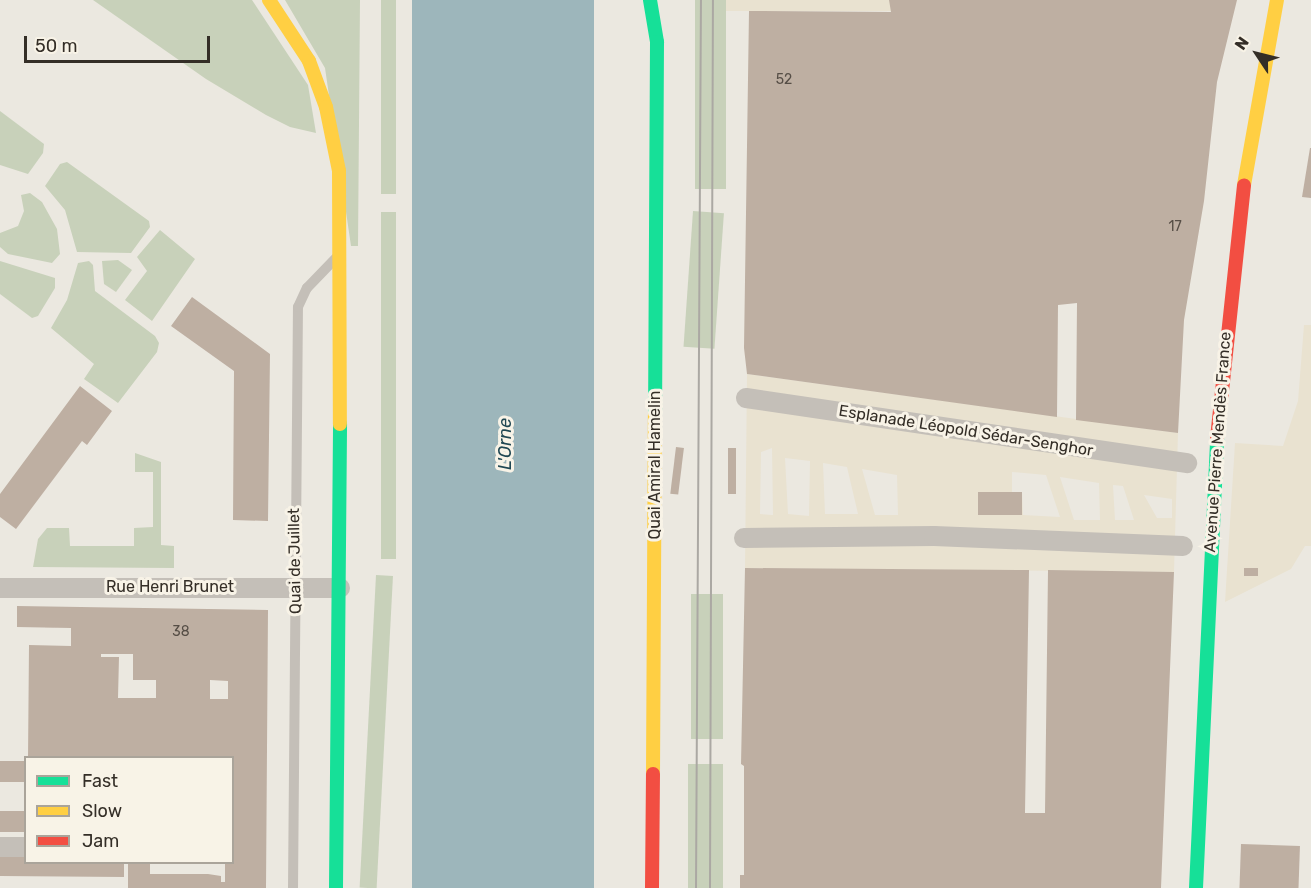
<!DOCTYPE html>
<meta charset="utf-8">
<style>
body{margin:0}
#map{position:relative;width:1311px;height:888px;overflow:hidden;background:#ebe8e0;font-family:Rubik,sans-serif}
div>[style]{position:absolute}
.green>*{inset:0;background:#c8d1ba;transform-origin:0 0}
.plaza>*{inset:0;background:#e9e2d0;transform-origin:0 0}
.water>*{inset:0;background:#9db6bb;transform-origin:0 0}
.building>*{inset:0;background:#beafa2;transform-origin:0 0}
.lane>*{height:10px;margin:-5px;padding:0 5px;transform-origin:5px;border-radius:5px;background:#c4bfb8}
.street>*{height:20px;margin:-10px;padding:0 10px;transform-origin:10px;border-radius:10px;background:#c4bfb8}
.fast>*{height:14px;margin:-7px;padding:0 7px;transform-origin:7px;border-radius:7px;background:#16e098}
.slow>*{height:14px;margin:-7px;padding:0 7px;transform-origin:7px;border-radius:7px;background:#ffcf43}
.jam>*{height:14px;margin:-7px;padding:0 7px;transform-origin:7px;border-radius:7px;background:#f24e42}
.tram>*{height:1.5px;margin:-0.75px;padding:0 0.75px;transform-origin:0.75px;border-radius:0.75px;background:#aba8a3}
span{translate:-50% -50%;white-space:nowrap;text-align:center;line-height:1.15;-webkit-text-stroke:6px #f8f3e7;paint-order:stroke}
.number-label{font-size:14px;color:#564e46}
.number-label span{-webkit-text-stroke-width:0}
.street-label{font-size:16px;color:#342e27}
.water-label{font-size:18px;color:#1f4753;font-style:italic}
.legend{position:absolute;left:24px;top:756px;width:210px;height:108px;box-sizing:border-box;background:#f8f3e7;border:2px solid #aaa49a;margin:0;padding:8px 10px;list-style:none;font-size:18px;color:#342e27}
.legend li{display:flex;align-items:center;gap:12px;height:30px}
.legend b{width:30px;border:2px solid #aaa49a}
.north{position:absolute;left:1227px;top:24px;width:60px;height:60px;-webkit-text-stroke:4px #f8f3e7;paint-order:stroke;rotate:305deg;font-size:16px;font-weight:700;line-height:24px;text-align:center;color:#342e27}
.north::after{content:'';display:block;margin:auto;width:21px;height:27px;background:#342e27;clip-path:polygon(50% 0,100% 100%,50% 72%,0 100%)}
.scale{position:absolute;left:24px;top:36px;width:186px;height:27px;box-sizing:border-box;border:3px solid #342e27;border-top:0;padding-left:8px;font-size:18px;line-height:21px;white-space:nowrap;color:#342e27;-webkit-text-stroke:4px #f8f3e7;paint-order:stroke}
</style>
<div id="map">
<div class="green">
<i style="clip-path:polygon(93px 0,252px 0,308px 85px,316px 133px,290px 127px,266px 115px,206px 79px)"></i>
<i style="clip-path:polygon(285px 0,360px 0,358px 246px,351px 246px,325px 68px)"></i>
<i style="left:381px;top:0;width:15px;height:194px"></i>
<i style="left:695px;top:0;width:31px;height:189px"></i>
<i style="clip-path:polygon(0 111px,44px 144px,43px 153px,28px 174px,0 165px)"></i>
<i style="clip-path:polygon(67px 162px,149px 221px,150px 227px,131px 253px,77px 252px,65px 210px,45px 186px,60px 164px)"></i>
<i style="clip-path:polygon(30px 193px,42px 202px,57px 229px,60px 254px,52px 263px,8px 254px,0 247px,0 233px,18px 226px,24px 211px,21px 195px)"></i>
<i style="left:693px;top:211px;width:31px;height:136px;rotate:4deg"></i>
<i style="left:396px;top:212px;width:347px;height:15px;rotate:90deg"></i>
<i style="clip-path:polygon(160px 230px,195px 259px,152px 321px,125px 300px,147px 271px,137px 257px)"></i>
<i style="clip-path:polygon(118px 260px,132px 270px,116px 292px,104px 284px,102px 261px)"></i>
<i style="clip-path:polygon(0 261px,55px 278px,55px 288px,38px 316px,32px 318px,0 294px)"></i>
<i style="clip-path:polygon(89px 261px,93px 265px,95px 291px,155px 336px,159px 343px,157px 352px,118px 403px,84px 379px,94px 364px,51px 328px,67px 300px,78px 263px)"></i>
<i style="clip-path:polygon(135px 453px,161px 462px,161px 545px,174px 546px,174px 568px,33px 567px,38px 539px,47px 528px,69px 528px,70px 546px,134px 546px,134px 528px,153px 527px,153px 472px,135px 472px)"></i>
<i style="left:376px;top:575px;width:17px;height:313px;rotate:3deg"></i>
<i style="left:691px;top:594px;width:32px;height:145px"></i>
<i style="left:688px;top:764px;width:35px;height:124px"></i>
</div>
<div class="plaza">
<i style="left:726px;top:0;width:180px;height:11px"></i>
<i style="clip-path:polygon(1304px 325px,1311px 325px,1311px 546px,1305px 546px,1291px 569px,1225px 602px,1235px 443px,1283px 446px,1298px 401px)"></i>
<i style="clip-path:polygon(evenodd,747px 374px,1178px 433px,1174px 572px,745px 568px,747px 374px,772px 448px,773px 515px,772px 515px,760px 514px,761px 452px,772px 448px,747px 374px,785px 458px,810px 461px,809px 516px,788px 514px,785px 458px,747px 374px,823px 463px,847px 467px,858px 514px,825px 514px,823px 463px,747px 374px,862px 469px,897px 475px,898px 515px,875px 515px,862px 469px,747px 374px,1012px 472px,1046px 475px,1060px 517px,1023px 515px,1022px 492px,1012px 492px,1012px 472px,747px 374px,1060px 477px,1099px 483px,1100px 520px,1074px 520px,1060px 477px,747px 374px,1113px 485px,1123px 486px,1134px 520px,1115px 520px,1113px 485px,747px 374px,1144px 495px,1172px 499px,1172px 518px,1157px 518px,1144px 495px)"></i>
</div>
<div class="water">
<i style="left:412px;top:0;width:182px;height:888px"></i>
</div>
<div class="building">
<i style="clip-path:polygon(889px 0,1237px 0,1217px 82px,1204px 201px,1184px 320px,1178px 433px,1076px 420px,1077px 303px,1058px 305px,1057px 417px,747px 374px,744px 348px,749px 11px,891px 12px)"></i>
<i style="clip-path:polygon(1310px 148px,1311px 148px,1311px 198px,1302px 197px)"></i>
<i style="clip-path:polygon(192px 297px,270px 354px,268px 521px,233px 520px,234px 371px,171px 326px)"></i>
<i style="clip-path:polygon(80px 386px,112px 411px,87px 445px,82px 441px,16px 529px,0 517px,0 494px)"></i>
<i style="left:676px;top:447px;width:8px;height:47px;rotate:7deg"></i>
<i style="left:728px;top:448px;width:8px;height:46px"></i>
<i style="left:978px;top:492px;width:44px;height:23px"></i>
<i style="clip-path:polygon(745px 568px,1029px 570px,1025px 813px,1045px 813px,1048px 570px,1174px 572px,1161px 888px,740px 888px,740px 875px,744px 875px,744px 766px,741px 764px)"></i>
<i style="left:1244px;top:568px;width:14px;height:8px"></i>
<i style="clip-path:polygon(evenodd,17px 606px,268px 610px,266px 888px,128px 888px,128px 862px,150px 862px,150px 874px,208px 874px,221px 876px,221px 882px,225px 882px,225px 862px,232px 862px,232px 758px,28px 758px,29px 645px,71px 646px,71px 628px,17px 627px,17px 606px,101px 654px,133px 654px,133px 680px,156px 680px,156px 698px,118px 698px,119px 657px,101px 657px,101px 654px,17px 606px,210px 680px,228px 681px,228px 699px,210px 699px,210px 680px)"></i>
<i style="left:0;top:761px;width:26px;height:21px"></i>
<i style="left:0;top:811px;width:26px;height:21px"></i>
<i style="left:1241px;top:844px;width:59px;height:44px;rotate:2deg"></i>
<i style="clip-path:polygon(0 854px,26px 854px,26px 862px,124px 862px,124px 877px,0 876px)"></i>
</div>
<div class="lane">
<i style="left:293px;top:888px;width:581px;rotate:-89.51deg"></i>
<i style="left:298px;top:307px;width:21px;rotate:-65deg"></i>
<i style="left:307px;top:288px;width:42px;rotate:-46deg"></i>
</div>
<div class="street">
<i style="left:746px;top:398px;width:446px;rotate:8.4deg"></i>
<i style="left:744px;top:538px;width:190px;rotate:-0.6deg"></i>
<i style="left:934px;top:536px;width:249px;rotate:2.3deg"></i>
<i style="left:0;top:588px;width:340px"></i>
<i style="left:0;top:847px;width:26px"></i>
</div>
<div class="fast">
<i style="left:650px;top:0;width:43px;rotate:80.5deg"></i>
<i style="left:657px;top:42px;width:373px;rotate:90.3deg"></i>
<i style="left:336px;top:888px;width:464px;rotate:-89.5deg"></i>
<i style="left:1196px;top:888px;width:450px;rotate:-87.3deg"></i>
</div>
<div class="slow">
<i style="left:269px;top:0;width:73px;rotate:56.7deg"></i>
<i style="left:309px;top:61px;width:49px;rotate:69.7deg"></i>
<i style="left:326px;top:107px;width:65px;rotate:78.5deg"></i>
<i style="left:339px;top:171px;width:253px;rotate:89.8deg"></i>
<i style="left:1244px;top:185px;width:188px;rotate:-79.9deg"></i>
<i style="left:653px;top:774px;width:359px;rotate:-89.7deg"></i>
</div>
<div class="jam">
<i style="left:1217px;top:438px;width:254px;rotate:-83.9deg"></i>
<i style="left:652px;top:888px;width:114px;rotate:-89.5deg"></i>
</div>
<div class="tram">
<i style="left:696px;top:888px;width:888px;rotate:-89.68deg"></i>
<i style="left:710px;top:888px;width:888px;rotate:-89.81deg"></i>
</div>
<div class="number-label">
<span style="left:784px;top:80px">52</span>
<span style="left:1175px;top:227px">17</span>
<span style="left:181px;top:632px">38</span>
</div>
<div class="street-label">
<span style="left:966px;top:431px;rotate:9deg">Esplanade Léopold Sédar-Senghor</span>
<span style="left:1218px;top:442px;rotate:-86deg">Avenue Pierre Mendès France</span>
<span style="left:655px;top:465px;rotate:-90deg">Quai Amiral Hamelin</span>
<span style="left:295px;top:561px;rotate:-91deg">Quai de Juillet</span>
<span style="left:170px;top:587px">Rue Henri Brunet</span>
</div>
<div class="water-label">
<span style="left:505px;top:444px;rotate:-90deg">L'Orne</span>
</div>
<ul class="legend">
<li><b style="height:8px;background:#16e098"></b>Fast</li>
<li><b style="height:8px;background:#ffcf43"></b>Slow</li>
<li><b style="height:8px;background:#f24e42"></b>Jam</li>
</ul>
<div class="north">N</div>
<div class="scale">50 m</div>
</div>
